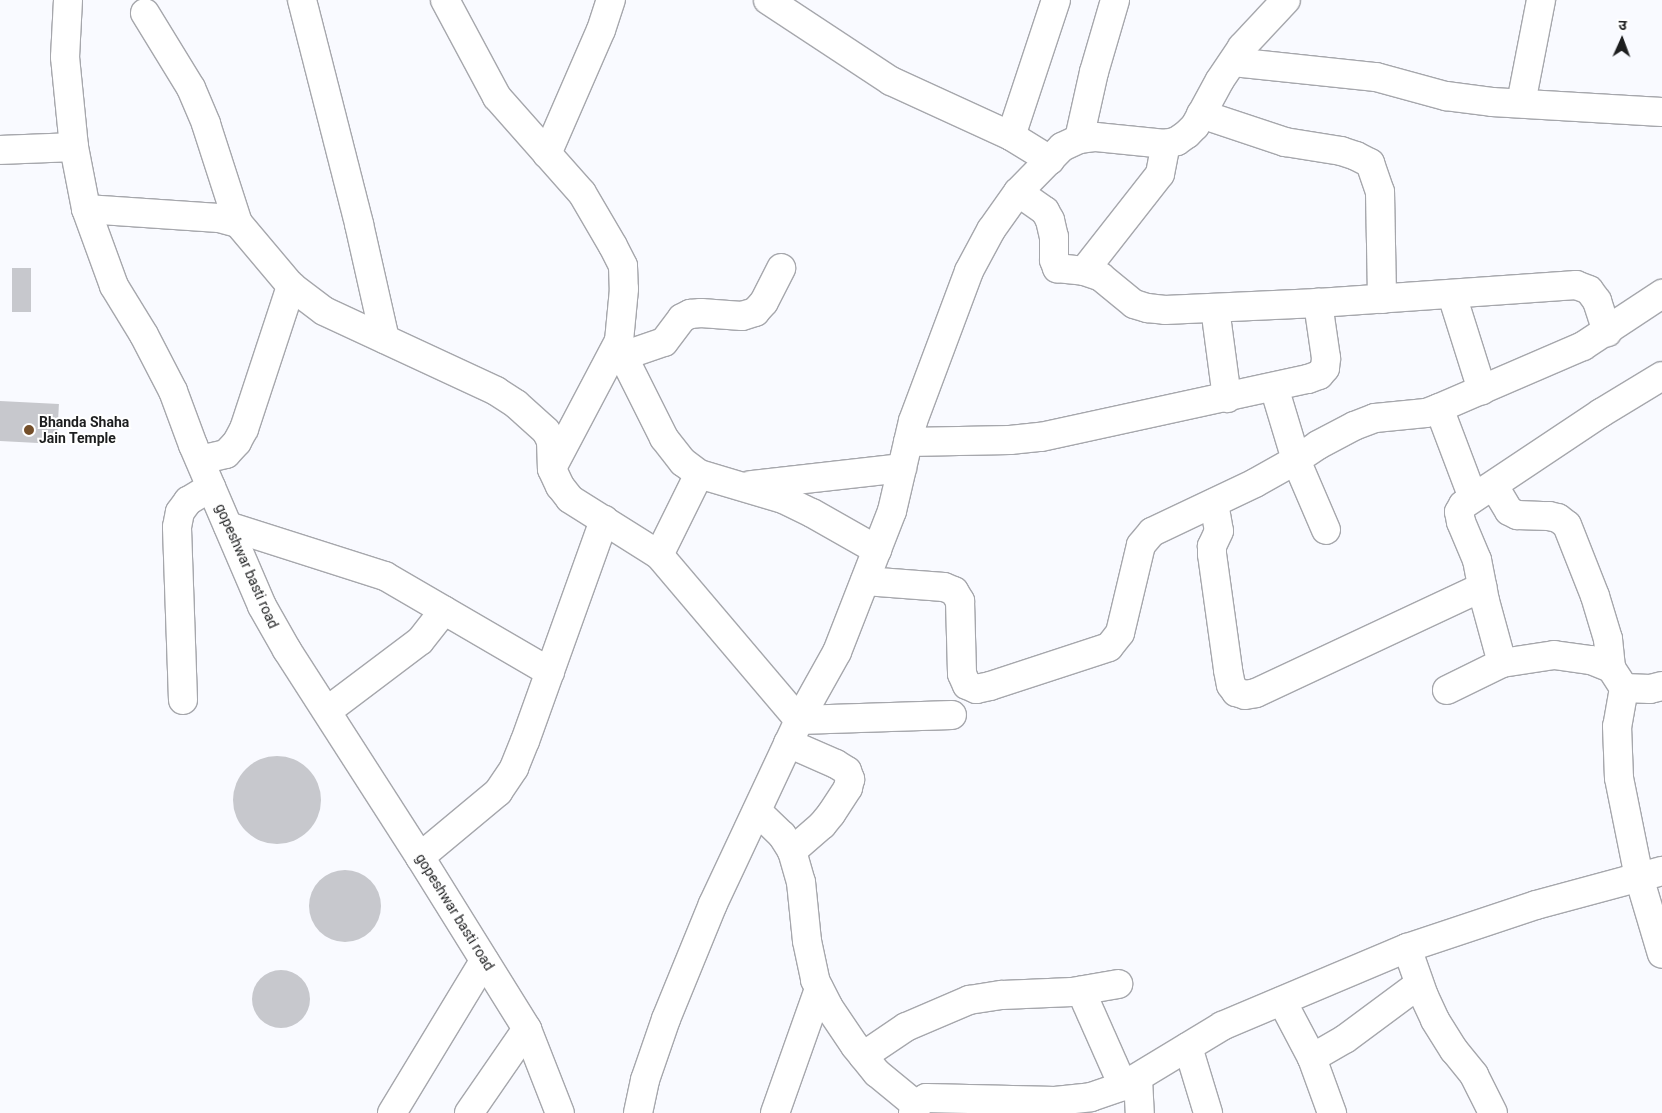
<!DOCTYPE html>
<meta charset="utf-8">
<style>
body{margin:0}
#map{position:relative;width:1662px;height:1113px;overflow:hidden;background:#f9faff;font-family:Roboto,"Noto Sans Devanagari",sans-serif}
div>[style]{position:absolute}
.building>*{inset:0;background:#c7c8cd;transform-origin:0 0}
.round{border-radius:50%}
.roads{filter:drop-shadow(1px 0 #a6a7ac) drop-shadow(-1px 0 #a6a7ac) drop-shadow(0 1px #a6a7ac) drop-shadow(0 -1px #a6a7ac)}
.minor>*{height:28px;margin:-14px;padding:0 14px;transform-origin:14px;border-radius:14px;background:#fff}
.dots>*{width:14px;height:14px;translate:-50% -50%;box-sizing:border-box;border:2px solid #fff;border-radius:50%}
span{translate:-50% -50%;white-space:nowrap;text-align:center;line-height:1.15;-webkit-text-stroke:4px #fff;paint-order:stroke}
.poi-label{font-size:14px;color:#1d1e1f;font-weight:700}
.left{translate:0 -50%;text-align:left}
.street-label{font-size:14px;color:#1d1e1f}
.north{position:absolute;left:1597px;top:15px;width:50px;height:50px;-webkit-text-stroke:4px #fff;paint-order:stroke;rotate:2deg;font-size:14px;font-weight:700;line-height:20px;text-align:center;color:#1d1e1f}
.north::after{content:'';display:block;margin:auto;width:18px;height:22px;background:#1d1e1f;clip-path:polygon(50% 0,100% 100%,50% 72%,0 100%)}
</style>
<div id="map">
<div class="building">
<i style="left:12px;top:268px;width:19px;height:44px"></i>
<i style="left:0;top:401px;width:59px;height:40px;rotate:3deg"></i>
<i class="round" style="left:233px;top:756px;width:88px;height:88px"></i>
<i class="round" style="left:309px;top:870px;width:72px;height:72px"></i>
<i class="round" style="left:252px;top:970px;width:58px;height:58px"></i>
</div>
<div class="roads">
<div class="minor">
<i style="left:68px;top:0;width:57px;rotate:93deg"></i>
<i style="left:65px;top:57px;width:90px;rotate:84.3deg"></i>
<i style="left:74px;top:147px;width:63px;rotate:79deg"></i>
<i style="left:86px;top:209px;width:82px;rotate:70deg"></i>
<i style="left:114px;top:286px;width:57px;rotate:58.5deg"></i>
<i style="left:144px;top:335px;width:63px;rotate:62.6deg"></i>
<i style="left:173px;top:391px;width:58px;rotate:69.7deg"></i>
<i style="left:193px;top:445px;width:175px;rotate:66.8deg"></i>
<i style="left:262px;top:606px;width:51px;rotate:60.4deg"></i>
<i style="left:287px;top:650px;width:246px;rotate:57.3deg"></i>
<i style="left:420px;top:857px;width:203px;rotate:58.1deg"></i>
<i style="left:527px;top:1029px;width:90px;rotate:68.6deg"></i>
<i style="left:302px;top:0;width:231px;rotate:75.7deg"></i>
<i style="left:359px;top:224px;width:118px;rotate:77.3deg"></i>
<i style="left:445px;top:0;width:110px;rotate:61.8deg"></i>
<i style="left:497px;top:97px;width:128px;rotate:48.5deg"></i>
<i style="left:582px;top:193px;width:61px;rotate:59.7deg"></i>
<i style="left:613px;top:246px;width:22px;rotate:63deg"></i>
<i style="left:623px;top:266px;width:23px;rotate:88deg"></i>
<i style="left:624px;top:289px;width:52px;rotate:95.5deg"></i>
<i style="left:619px;top:341px;width:16px;rotate:75deg"></i>
<i style="left:623px;top:356px;width:92px;rotate:63.4deg"></i>
<i style="left:664px;top:438px;width:31px;rotate:52deg"></i>
<i style="left:683px;top:462px;width:20px;rotate:37deg"></i>
<i style="left:699px;top:474px;width:88px;rotate:16.6deg"></i>
<i style="left:783px;top:499px;width:32px;rotate:26deg"></i>
<i style="left:812px;top:513px;width:75px;rotate:29.6deg"></i>
<i style="left:768px;top:0;width:147px;rotate:33.4deg"></i>
<i style="left:891px;top:81px;width:132px;rotate:24.6deg"></i>
<i style="left:1011px;top:136px;width:46px;rotate:31.6deg"></i>
<i style="left:145px;top:13px;width:88px;rotate:58.5deg"></i>
<i style="left:191px;top:88px;width:39px;rotate:67deg"></i>
<i style="left:206px;top:124px;width:104px;rotate:72.1deg"></i>
<i style="left:1233px;top:62px;width:144px;rotate:6deg"></i>
<i style="left:1376px;top:77px;width:73px;rotate:15.2deg"></i>
<i style="left:1446px;top:96px;width:46px;rotate:7.4deg"></i>
<i style="left:1492px;top:102px;width:170px;rotate:3.4deg"></i>
<i style="left:1521px;top:103px;width:105px;rotate:-79deg"></i>
<i style="left:1201px;top:114px;width:89px;rotate:18.4deg"></i>
<i style="left:1285px;top:142px;width:57px;rotate:9.1deg"></i>
<i style="left:1341px;top:151px;width:16px;rotate:18deg"></i>
<i style="left:1356px;top:156px;width:16px;rotate:27deg"></i>
<i style="left:1370px;top:163px;width:31px;rotate:71deg"></i>
<i style="left:1380px;top:192px;width:107px;rotate:88.9deg"></i>
<i style="left:1011px;top:136px;width:143px;rotate:-71.7deg"></i>
<i style="left:1079px;top:139px;width:69px;rotate:-77.4deg"></i>
<i style="left:1094px;top:72px;width:75px;rotate:-73.7deg"></i>
<i style="left:0;top:150px;width:74px;rotate:-2.3deg"></i>
<i style="left:547px;top:154px;width:135px;rotate:-66.5deg"></i>
<i style="left:601px;top:30px;width:32px;rotate:-72deg"></i>
<i style="left:1018px;top:192px;width:33px;rotate:35deg"></i>
<i style="left:1045px;top:211px;width:10px;rotate:61deg"></i>
<i style="left:1050px;top:220px;width:17px;rotate:77deg"></i>
<i style="left:1054px;top:237px;width:23px;rotate:90deg"></i>
<i style="left:1054px;top:260px;width:9px;rotate:69deg"></i>
<i style="left:1057px;top:268px;width:27px;rotate:6deg"></i>
<i style="left:1084px;top:271px;width:18px;rotate:19deg"></i>
<i style="left:1101px;top:277px;width:43px;rotate:39.3deg"></i>
<i style="left:1134px;top:304px;width:14px;rotate:17deg"></i>
<i style="left:1147px;top:308px;width:18px;rotate:6deg"></i>
<i style="left:1165px;top:310px;width:153px;rotate:-2.6deg"></i>
<i style="left:1318px;top:303px;width:259px;rotate:-4deg"></i>
<i style="left:1576px;top:285px;width:14px;rotate:21deg"></i>
<i style="left:1589px;top:290px;width:14px;rotate:54deg"></i>
<i style="left:1597px;top:301px;width:33px;rotate:72deg"></i>
<i style="left:86px;top:209px;width:133px;rotate:3.9deg"></i>
<i style="left:219px;top:218px;width:20px;rotate:15deg"></i>
<i style="left:238px;top:223px;width:82px;rotate:49.9deg"></i>
<i style="left:291px;top:286px;width:41px;rotate:37.1deg"></i>
<i style="left:324px;top:311px;width:190px;rotate:24.9deg"></i>
<i style="left:496px;top:391px;width:24px;rotate:33deg"></i>
<i style="left:516px;top:404px;width:40px;rotate:42deg"></i>
<i style="left:546px;top:431px;width:11px;rotate:63deg"></i>
<i style="left:551px;top:441px;width:28px;rotate:88deg"></i>
<i style="left:552px;top:469px;width:19px;rotate:65deg"></i>
<i style="left:560px;top:486px;width:16px;rotate:52deg"></i>
<i style="left:570px;top:499px;width:105px;rotate:32.2deg"></i>
<i style="left:659px;top:555px;width:216px;rotate:49.7deg"></i>
<i style="left:799px;top:720px;width:153px;rotate:-1.9deg"></i>
<i style="left:1084px;top:271px;width:123px;rotate:-51.9deg"></i>
<i style="left:1160px;top:174px;width:31px;rotate:-79deg"></i>
<i style="left:1452px;top:295px;width:100px;rotate:72.5deg"></i>
<i style="left:1215px;top:308px;width:91px;rotate:82.4deg"></i>
<i style="left:623px;top:356px;width:43px;rotate:-18.9deg"></i>
<i style="left:664px;top:342px;width:30px;rotate:-53deg"></i>
<i style="left:682px;top:318px;width:9px;rotate:-27deg"></i>
<i style="left:690px;top:314px;width:11px;rotate:-5deg"></i>
<i style="left:701px;top:313px;width:41px;rotate:4.2deg"></i>
<i style="left:742px;top:316px;width:14px;rotate:-17deg"></i>
<i style="left:755px;top:312px;width:13px;rotate:-48deg"></i>
<i style="left:764px;top:302px;width:38px;rotate:-63deg"></i>
<i style="left:1274px;top:387px;width:76px;rotate:73.2deg"></i>
<i style="left:1296px;top:460px;width:76px;rotate:66.8deg"></i>
<i style="left:1439px;top:408px;width:96px;rotate:69.3deg"></i>
<i style="left:908px;top:442px;width:102px;rotate:-1.1deg"></i>
<i style="left:1010px;top:440px;width:31px;rotate:-6deg"></i>
<i style="left:1041px;top:437px;width:273px;rotate:-12.3deg"></i>
<i style="left:1308px;top:379px;width:12px;rotate:-20deg"></i>
<i style="left:1319px;top:375px;width:9px;rotate:-49deg"></i>
<i style="left:1325px;top:368px;width:10px;rotate:-84deg"></i>
<i style="left:1326px;top:358px;width:56px;rotate:-98.3deg"></i>
<i style="left:200px;top:460px;width:27px;rotate:-13deg"></i>
<i style="left:226px;top:454px;width:16px;rotate:-47deg"></i>
<i style="left:237px;top:442px;width:15px;rotate:-62deg"></i>
<i style="left:244px;top:429px;width:151px;rotate:-71.8deg"></i>
<i style="left:552px;top:468px;width:144px;rotate:-62.2deg"></i>
<i style="left:751px;top:485px;width:152px;rotate:-6.4deg"></i>
<i style="left:1494px;top:486px;width:29px;rotate:59deg"></i>
<i style="left:1509px;top:511px;width:9px;rotate:27deg"></i>
<i style="left:1517px;top:515px;width:32px;rotate:2deg"></i>
<i style="left:1549px;top:516px;width:9px;rotate:13deg"></i>
<i style="left:1558px;top:518px;width:11px;rotate:38deg"></i>
<i style="left:1567px;top:525px;width:76px;rotate:68.5deg"></i>
<i style="left:1595px;top:596px;width:45px;rotate:73.2deg"></i>
<i style="left:1608px;top:639px;width:29px;rotate:84deg"></i>
<i style="left:1214px;top:503px;width:28px;rotate:80deg"></i>
<i style="left:1219px;top:531px;width:17px;rotate:115deg"></i>
<i style="left:1212px;top:546px;width:8px;rotate:90deg"></i>
<i style="left:1212px;top:554px;width:117px;rotate:82.1deg"></i>
<i style="left:1228px;top:670px;width:15px;rotate:79deg"></i>
<i style="left:1231px;top:685px;width:9px;rotate:54deg"></i>
<i style="left:1236px;top:692px;width:9px;rotate:18deg"></i>
<i style="left:1245px;top:695px;width:11px;rotate:-10deg"></i>
<i style="left:1256px;top:693px;width:250px;rotate:-25.1deg"></i>
<i style="left:228px;top:526px;width:165px;rotate:17.7deg"></i>
<i style="left:385px;top:576px;width:191px;rotate:30.2deg"></i>
<i style="left:659px;top:555px;width:90px;rotate:-63.7deg"></i>
<i style="left:865px;top:581px;width:79px;rotate:4.3deg"></i>
<i style="left:944px;top:587px;width:11px;rotate:22deg"></i>
<i style="left:954px;top:591px;width:12px;rotate:59deg"></i>
<i style="left:960px;top:601px;width:73px;rotate:88.4deg"></i>
<i style="left:962px;top:674px;width:12px;rotate:66deg"></i>
<i style="left:967px;top:685px;width:10px;rotate:24deg"></i>
<i style="left:976px;top:689px;width:14px;rotate:-12deg"></i>
<i style="left:990px;top:686px;width:125px;rotate:-18.1deg"></i>
<i style="left:1109px;top:647px;width:18px;rotate:-52deg"></i>
<i style="left:1120px;top:633px;width:90px;rotate:-76.6deg"></i>
<i style="left:1141px;top:545px;width:17px;rotate:-50deg"></i>
<i style="left:1152px;top:532px;width:114px;rotate:-25.4deg"></i>
<i style="left:1255px;top:483px;width:47px;rotate:-29.3deg"></i>
<i style="left:1296px;top:460px;width:27px;rotate:-34deg"></i>
<i style="left:1318px;top:445px;width:41px;rotate:-27.8deg"></i>
<i style="left:1354px;top:426px;width:22px;rotate:-21deg"></i>
<i style="left:1375px;top:418px;width:51px;rotate:-5.6deg"></i>
<i style="left:1426px;top:413px;width:14px;rotate:-21deg"></i>
<i style="left:1439px;top:408px;width:157px;rotate:-23.3deg"></i>
<i style="left:1583px;top:346px;width:95px;rotate:-33.4deg"></i>
<i style="left:1502px;top:663px;width:64px;rotate:-105.3deg"></i>
<i style="left:1485px;top:601px;width:42px;rotate:-101deg"></i>
<i style="left:1477px;top:560px;width:41px;rotate:-112.8deg"></i>
<i style="left:1461px;top:522px;width:10px;rotate:-101deg"></i>
<i style="left:1459px;top:512px;width:8px;rotate:-60deg"></i>
<i style="left:1463px;top:505px;width:166px;rotate:-33.7deg"></i>
<i style="left:1601px;top:413px;width:71px;rotate:-31.2deg"></i>
<i style="left:1624px;top:688px;width:39px;rotate:100deg"></i>
<i style="left:1617px;top:726px;width:52px;rotate:87.8deg"></i>
<i style="left:1619px;top:778px;width:101px;rotate:78.6deg"></i>
<i style="left:1639px;top:877px;width:80px;rotate:73.4deg"></i>
<i style="left:1447px;top:690px;width:61px;rotate:-26.1deg"></i>
<i style="left:1502px;top:663px;width:53px;rotate:-8.7deg"></i>
<i style="left:1554px;top:655px;width:37px;rotate:8deg"></i>
<i style="left:1591px;top:660px;width:22px;rotate:22deg"></i>
<i style="left:1611px;top:668px;width:24px;rotate:57deg"></i>
<i style="left:1624px;top:688px;width:26px;rotate:2deg"></i>
<i style="left:1650px;top:689px;width:12px;rotate:-14deg"></i>
<i style="left:183px;top:700px;width:173px;rotate:-92deg"></i>
<i style="left:177px;top:527px;width:15px;rotate:-79deg"></i>
<i style="left:180px;top:512px;width:14px;rotate:-54deg"></i>
<i style="left:188px;top:501px;width:27px;rotate:-31deg"></i>
<i style="left:327px;top:711px;width:116px;rotate:-37deg"></i>
<i style="left:420px;top:641px;width:39px;rotate:-52deg"></i>
<i style="left:788px;top:743px;width:52px;rotate:23.6deg"></i>
<i style="left:836px;top:764px;width:13px;rotate:32deg"></i>
<i style="left:847px;top:771px;width:9px;rotate:69deg"></i>
<i style="left:850px;top:779px;width:9px;rotate:103deg"></i>
<i style="left:848px;top:788px;width:31px;rotate:123deg"></i>
<i style="left:831px;top:814px;width:14px;rotate:129deg"></i>
<i style="left:822px;top:825px;width:40px;rotate:139deg"></i>
<i style="left:757px;top:811px;width:35px;rotate:44deg"></i>
<i style="left:782px;top:835px;width:19px;rotate:58deg"></i>
<i style="left:792px;top:851px;width:32px;rotate:74deg"></i>
<i style="left:801px;top:882px;width:59px;rotate:84.2deg"></i>
<i style="left:807px;top:941px;width:40px;rotate:78deg"></i>
<i style="left:815px;top:980px;width:29px;rotate:63deg"></i>
<i style="left:828px;top:1006px;width:48px;rotate:56deg"></i>
<i style="left:855px;top:1046px;width:35px;rotate:51deg"></i>
<i style="left:877px;top:1073px;width:50px;rotate:39.4deg"></i>
<i style="left:420px;top:857px;width:102px;rotate:-39.8deg"></i>
<i style="left:498px;top:792px;width:29px;rotate:-56deg"></i>
<i style="left:514px;top:768px;width:29px;rotate:-68deg"></i>
<i style="left:525px;top:741px;width:235px;rotate:-70.3deg"></i>
<i style="left:1407px;top:948px;width:51px;rotate:70.5deg"></i>
<i style="left:1424px;top:996px;width:26px;rotate:65deg"></i>
<i style="left:1435px;top:1020px;width:36px;rotate:58deg"></i>
<i style="left:1454px;top:1050px;width:32px;rotate:51deg"></i>
<i style="left:1474px;top:1075px;width:42px;rotate:63.4deg"></i>
<i style="left:1081px;top:991px;width:104px;rotate:66.1deg"></i>
<i style="left:1282px;top:1001px;width:64px;rotate:62.2deg"></i>
<i style="left:1312px;top:1058px;width:59px;rotate:70deg"></i>
<i style="left:1188px;top:1047px;width:69px;rotate:73.1deg"></i>
<i style="left:863px;top:1056px;width:52px;rotate:-34deg"></i>
<i style="left:906px;top:1027px;width:69px;rotate:-23.2deg"></i>
<i style="left:969px;top:1000px;width:33px;rotate:-9deg"></i>
<i style="left:1002px;top:995px;width:70px;rotate:-2.5deg"></i>
<i style="left:1072px;top:992px;width:47px;rotate:-9.9deg"></i>
<i style="left:1312px;top:1058px;width:38px;rotate:-30deg"></i>
<i style="left:1345px;top:1039px;width:92px;rotate:-36.6deg"></i>
<i style="left:1138px;top:1079px;width:34px;rotate:87deg"></i>
<i style="left:392px;top:1113px;width:178px;rotate:-58.8deg"></i>
<i style="left:469px;top:1113px;width:102px;rotate:-55.4deg"></i>
<i style="left:638px;top:1113px;width:34px;rotate:-78deg"></i>
<i style="left:645px;top:1080px;width:65px;rotate:-71deg"></i>
<i style="left:666px;top:1019px;width:124px;rotate:-67.8deg"></i>
<i style="left:713px;top:904px;width:203px;rotate:-64.9deg"></i>
<i style="left:799px;top:720px;width:78px;rotate:-60.8deg"></i>
<i style="left:837px;top:652px;width:151px;rotate:-68.7deg"></i>
<i style="left:892px;top:511px;width:92px;rotate:-76.9deg"></i>
<i style="left:913px;top:421px;width:160px;rotate:-69.5deg"></i>
<i style="left:969px;top:271px;width:47px;rotate:-61.8deg"></i>
<i style="left:991px;top:230px;width:47px;rotate:-54.6deg"></i>
<i style="left:1018px;top:192px;width:63px;rotate:-45.6deg"></i>
<i style="left:1062px;top:147px;width:19px;rotate:-25deg"></i>
<i style="left:1079px;top:139px;width:17px;rotate:-7deg"></i>
<i style="left:1096px;top:137px;width:70px;rotate:5.7deg"></i>
<i style="left:1166px;top:144px;width:11px;rotate:-15deg"></i>
<i style="left:1177px;top:141px;width:12px;rotate:-35deg"></i>
<i style="left:1187px;top:134px;width:11px;rotate:-45deg"></i>
<i style="left:1195px;top:126px;width:52px;rotate:-61.5deg"></i>
<i style="left:1220px;top:80px;width:40px;rotate:-56deg"></i>
<i style="left:1242px;top:47px;width:64px;rotate:-46.9deg"></i>
<i style="left:775px;top:1113px;width:132px;rotate:-70.5deg"></i>
<i style="left:913px;top:1113px;width:9px;rotate:-69deg"></i>
<i style="left:916px;top:1105px;width:12px;rotate:-35deg"></i>
<i style="left:926px;top:1098px;width:129px;rotate:1.3deg"></i>
<i style="left:1055px;top:1101px;width:36px;rotate:-6deg"></i>
<i style="left:1091px;top:1097px;width:34px;rotate:-19deg"></i>
<i style="left:1123px;top:1086px;width:116px;rotate:-31.2deg"></i>
<i style="left:1222px;top:1026px;width:201px;rotate:-22.9deg"></i>
<i style="left:1407px;top:948px;width:136px;rotate:-18.4deg"></i>
<i style="left:1536px;top:905px;width:131px;rotate:-15.1deg"></i>
</div>
</div>
<div class="dots">
<i style="left:29px;top:430px;background:#744f2a"></i>
</div>
<div class="poi-label">
<span class="left" style="left:39px;top:430px">Bhanda Shaha<br>Jain Temple</span>
</div>
<div class="street-label">
<span style="left:247px;top:566px;rotate:66deg">gopeshwar basti road</span>
<span style="left:455px;top:912px;rotate:58deg">gopeshwar basti road</span>
</div>
<div class="north">उ</div>
</div>
